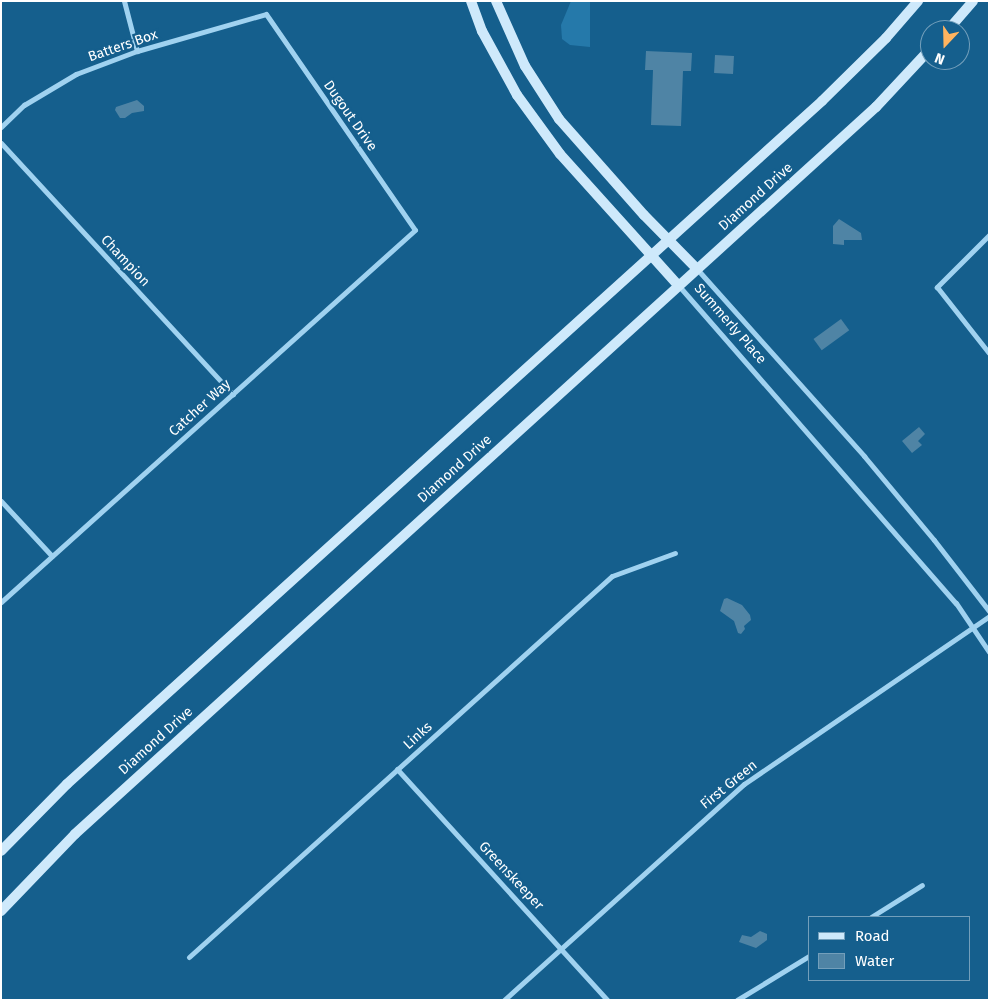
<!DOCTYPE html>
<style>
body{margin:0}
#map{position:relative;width:990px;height:1001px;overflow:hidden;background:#155f8d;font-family:"Fira Sans",sans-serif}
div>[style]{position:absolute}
.green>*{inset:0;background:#2579aa}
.water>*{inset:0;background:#4f84a5;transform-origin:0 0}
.street>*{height:5px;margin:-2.5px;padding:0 2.5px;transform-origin:2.5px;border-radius:2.5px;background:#a0d2f0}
.secondary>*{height:10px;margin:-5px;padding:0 5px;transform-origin:5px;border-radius:5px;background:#cee9fb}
span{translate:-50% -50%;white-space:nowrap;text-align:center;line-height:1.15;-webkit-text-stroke:4.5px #155f8d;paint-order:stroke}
.street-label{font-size:14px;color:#fff}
.frame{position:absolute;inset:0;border:2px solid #fff;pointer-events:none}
.legend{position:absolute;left:808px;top:916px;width:162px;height:65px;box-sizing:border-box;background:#155f8d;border:1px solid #739fbb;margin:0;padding:6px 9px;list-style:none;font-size:15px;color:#fff}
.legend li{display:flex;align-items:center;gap:10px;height:25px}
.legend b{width:25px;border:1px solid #739fbb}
.north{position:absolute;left:920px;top:20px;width:50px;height:50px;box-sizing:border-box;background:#155f8d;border:1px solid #739fbb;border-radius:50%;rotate:201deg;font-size:14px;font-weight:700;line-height:20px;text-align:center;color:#fff}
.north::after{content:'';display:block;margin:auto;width:18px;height:22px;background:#ffb45f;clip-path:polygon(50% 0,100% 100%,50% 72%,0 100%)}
</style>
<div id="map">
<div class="green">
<i style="clip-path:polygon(571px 1px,590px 1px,590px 47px,570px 45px,562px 39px,561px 25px)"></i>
</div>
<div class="water">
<i style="clip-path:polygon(646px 51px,692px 53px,691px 71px,683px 71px,681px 126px,651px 125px,653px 70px,645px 70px)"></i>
<i style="left:715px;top:55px;width:19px;height:18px;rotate:3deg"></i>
<i style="clip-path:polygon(137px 100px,144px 106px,144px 111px,132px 113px,125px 118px,120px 118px,115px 110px,116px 107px)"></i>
<i style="clip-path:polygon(839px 219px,861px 233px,862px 240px,844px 240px,844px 245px,833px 244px,833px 226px)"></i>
<i style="left:841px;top:319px;width:14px;height:34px;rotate:54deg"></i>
<i style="clip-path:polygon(919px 427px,925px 434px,918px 441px,922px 445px,912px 453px,902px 441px)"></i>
<i style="clip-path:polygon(727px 598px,742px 605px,750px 615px,751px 620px,744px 626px,745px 629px,741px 634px,738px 633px,734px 621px,720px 611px,724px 599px)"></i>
<i style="clip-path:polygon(760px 931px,767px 934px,767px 940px,756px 948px,739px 942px,742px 935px,751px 937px)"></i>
</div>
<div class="street">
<i style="left:124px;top:1px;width:52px;rotate:75.4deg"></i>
<i style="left:1px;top:127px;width:32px;rotate:-44deg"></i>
<i style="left:24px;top:105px;width:61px;rotate:-30.8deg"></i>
<i style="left:76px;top:74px;width:65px;rotate:-20.7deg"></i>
<i style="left:137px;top:51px;width:134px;rotate:-16deg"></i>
<i style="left:266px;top:14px;width:262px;rotate:55.4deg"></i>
<i style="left:415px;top:230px;width:557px;rotate:138.06deg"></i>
<i style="left:1px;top:143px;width:342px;rotate:47.3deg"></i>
<i style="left:989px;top:235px;width:74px;rotate:135deg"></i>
<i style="left:937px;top:287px;width:84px;rotate:51.8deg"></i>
<i style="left:697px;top:269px;width:251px;rotate:48.2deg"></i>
<i style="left:864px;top:456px;width:109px;rotate:50.2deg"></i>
<i style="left:934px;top:540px;width:90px;rotate:52.2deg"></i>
<i style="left:679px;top:286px;width:421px;rotate:48.9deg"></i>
<i style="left:956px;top:603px;width:59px;rotate:56deg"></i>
<i style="left:1px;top:501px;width:75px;rotate:47.2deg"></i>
<i style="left:397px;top:769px;width:312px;rotate:47.7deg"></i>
<i style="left:871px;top:917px;width:60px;rotate:-32.1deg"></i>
<i style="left:189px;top:957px;width:569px;rotate:-42.01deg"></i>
<i style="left:612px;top:576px;width:67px;rotate:-20.1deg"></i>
<i style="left:504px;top:1000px;width:323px;rotate:-42deg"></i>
<i style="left:744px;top:784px;width:297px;rotate:-34.4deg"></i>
<i style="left:737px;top:1000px;width:84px;rotate:-31.4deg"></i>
</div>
<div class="secondary">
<i style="left:471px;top:1px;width:32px;rotate:70deg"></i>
<i style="left:482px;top:31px;width:73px;rotate:61.3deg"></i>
<i style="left:517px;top:95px;width:73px;rotate:53.9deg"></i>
<i style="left:560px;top:154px;width:176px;rotate:48deg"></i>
<i style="left:496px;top:1px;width:71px;rotate:66deg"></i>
<i style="left:525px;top:66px;width:63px;rotate:57.3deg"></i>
<i style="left:559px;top:119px;width:128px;rotate:48.5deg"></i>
<i style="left:644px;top:215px;width:74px;rotate:45.5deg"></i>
<i style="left:948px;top:30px;width:38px;rotate:-49deg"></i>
<i style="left:1px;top:851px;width:94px;rotate:-45.4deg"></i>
<i style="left:67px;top:784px;width:1018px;rotate:-42.13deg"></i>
<i style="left:822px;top:101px;width:90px;rotate:-44.5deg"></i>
<i style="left:886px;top:38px;width:49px;rotate:-49.1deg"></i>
<i style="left:1px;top:911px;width:107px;rotate:-46.1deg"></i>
<i style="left:75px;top:834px;width:1082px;rotate:-42.23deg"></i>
<i style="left:876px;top:107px;width:79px;rotate:-47deg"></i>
</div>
<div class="street-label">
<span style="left:123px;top:46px;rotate:-19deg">Batters Box</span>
<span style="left:350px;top:116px;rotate:55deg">Dugout Drive</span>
<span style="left:756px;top:197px;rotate:-42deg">Diamond Drive</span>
<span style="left:125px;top:261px;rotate:47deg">Champion</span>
<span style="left:730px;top:324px;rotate:49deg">Summerly Place</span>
<span style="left:200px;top:408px;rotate:-42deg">Catcher Way</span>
<span style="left:455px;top:469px;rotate:-42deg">Diamond Drive</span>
<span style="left:418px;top:736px;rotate:-42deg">Links</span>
<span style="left:156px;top:741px;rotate:-42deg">Diamond Drive</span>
<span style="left:729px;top:785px;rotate:-39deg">First Green</span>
<span style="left:511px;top:876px;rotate:47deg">Greenskeeper</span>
</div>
<div class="frame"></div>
<ul class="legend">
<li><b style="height:6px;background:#cee9fb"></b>Road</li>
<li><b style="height:14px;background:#4f84a5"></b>Water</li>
</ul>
<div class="north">N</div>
</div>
